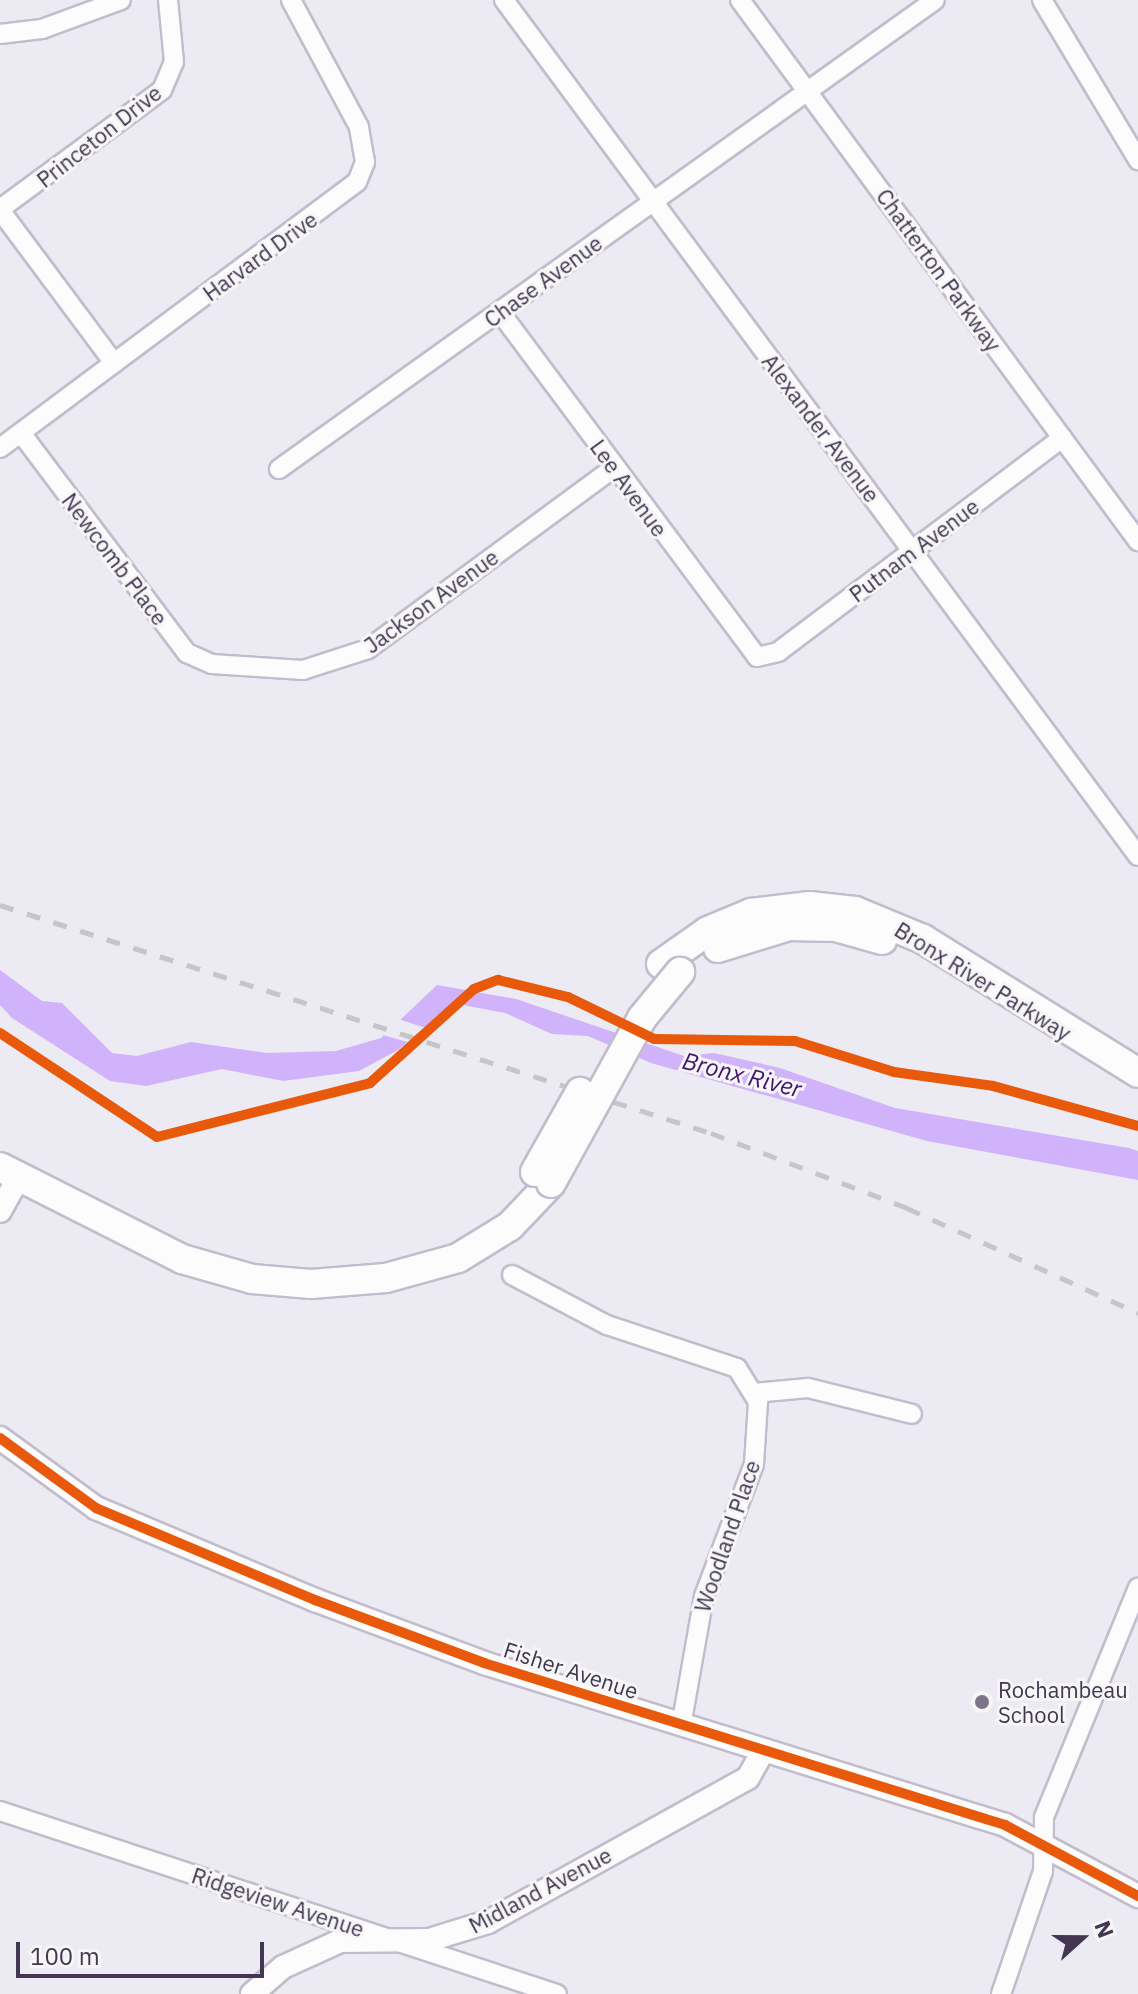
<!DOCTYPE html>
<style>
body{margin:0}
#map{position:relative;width:1138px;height:1994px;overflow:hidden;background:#eceaf2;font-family:"IBM Plex Sans",sans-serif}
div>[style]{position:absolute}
.water>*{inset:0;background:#d1b3fb}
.pier>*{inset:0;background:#eceaf2}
.roads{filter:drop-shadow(2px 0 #c2bccd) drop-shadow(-2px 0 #c2bccd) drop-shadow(0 2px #c2bccd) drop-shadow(0 -2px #c2bccd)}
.minor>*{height:18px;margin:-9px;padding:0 9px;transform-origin:9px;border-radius:9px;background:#fcfcfd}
.tertiary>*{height:22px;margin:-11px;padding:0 11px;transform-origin:11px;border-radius:11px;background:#fcfcfd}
.trunk>*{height:28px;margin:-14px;padding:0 14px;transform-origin:14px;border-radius:14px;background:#fcfcfd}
.rail>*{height:5px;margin-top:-2.5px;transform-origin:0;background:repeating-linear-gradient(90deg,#c7c5c9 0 14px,transparent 0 28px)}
.bridges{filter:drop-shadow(2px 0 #c2bccd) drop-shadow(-2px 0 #c2bccd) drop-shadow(0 2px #c2bccd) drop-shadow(0 -2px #c2bccd)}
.trunk-bridge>*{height:28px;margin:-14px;padding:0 14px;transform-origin:14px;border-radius:14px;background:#fcfcfd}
.cycleway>*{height:10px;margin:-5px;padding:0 5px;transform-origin:5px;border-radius:5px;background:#e8590c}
.dots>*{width:22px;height:22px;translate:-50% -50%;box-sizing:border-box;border:4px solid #f6f6f6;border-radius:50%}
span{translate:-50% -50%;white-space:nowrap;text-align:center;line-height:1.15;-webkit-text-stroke:6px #f6f6f6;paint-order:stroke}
.street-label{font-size:22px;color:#423653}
.poi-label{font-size:22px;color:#423653}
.left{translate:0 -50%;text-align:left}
.water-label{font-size:24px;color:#42156c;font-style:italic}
.north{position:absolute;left:1042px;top:1898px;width:80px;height:80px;-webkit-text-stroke:6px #f6f6f6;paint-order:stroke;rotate:69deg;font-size:22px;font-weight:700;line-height:32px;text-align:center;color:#423653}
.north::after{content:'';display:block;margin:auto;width:28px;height:36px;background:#423653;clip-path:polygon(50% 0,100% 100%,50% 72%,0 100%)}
.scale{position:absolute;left:16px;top:1942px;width:248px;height:36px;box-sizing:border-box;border:4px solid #423653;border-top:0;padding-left:10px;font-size:24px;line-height:28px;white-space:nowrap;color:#423653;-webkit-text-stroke:6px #f6f6f6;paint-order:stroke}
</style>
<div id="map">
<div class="water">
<i style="clip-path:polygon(0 970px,42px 1001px,62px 1003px,112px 1053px,137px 1056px,191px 1042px,267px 1053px,336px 1051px,381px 1038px,437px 985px,516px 999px,684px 1056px,714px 1053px,780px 1068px,895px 1108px,1129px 1148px,1138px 1151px,1138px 1180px,927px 1141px,651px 1063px,588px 1036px,552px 1034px,505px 1013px,452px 1003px,398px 1050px,359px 1071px,283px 1081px,222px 1069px,146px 1086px,110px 1081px,12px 1018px,0 1005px)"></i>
</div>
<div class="pier">
<i style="clip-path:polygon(398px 1019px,426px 1028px,411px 1043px,383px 1035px)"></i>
</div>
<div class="roads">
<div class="minor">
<i style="left:504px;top:0;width:1065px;rotate:53.47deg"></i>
<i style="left:740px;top:0;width:672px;rotate:53.66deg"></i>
<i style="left:1042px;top:0;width:187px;rotate:59deg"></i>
<i style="left:0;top:34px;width:42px;rotate:-6.8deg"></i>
<i style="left:42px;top:29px;width:84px;rotate:-20.2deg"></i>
<i style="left:0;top:209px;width:201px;rotate:-36.3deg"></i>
<i style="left:162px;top:90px;width:30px;rotate:-67deg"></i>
<i style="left:174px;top:62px;width:62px;rotate:-95.5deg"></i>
<i style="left:0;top:210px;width:191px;rotate:53.3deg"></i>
<i style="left:500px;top:312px;width:430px;rotate:53.3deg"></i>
<i style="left:757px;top:657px;width:22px;rotate:-13deg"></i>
<i style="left:778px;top:652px;width:356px;rotate:-37deg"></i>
<i style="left:21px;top:433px;width:276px;rotate:53deg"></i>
<i style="left:187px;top:653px;width:27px;rotate:24deg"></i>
<i style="left:212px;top:664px;width:91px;rotate:3.8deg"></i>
<i style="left:303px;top:670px;width:68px;rotate:-17.9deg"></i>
<i style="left:368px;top:649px;width:307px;rotate:-36.4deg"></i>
<i style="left:0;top:448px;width:445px;rotate:-36.7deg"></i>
<i style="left:357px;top:182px;width:22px;rotate:-68deg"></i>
<i style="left:365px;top:162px;width:36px;rotate:-100deg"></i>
<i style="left:359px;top:127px;width:144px;rotate:-118.2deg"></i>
<i style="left:279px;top:469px;width:806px;rotate:-35.56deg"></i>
<i style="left:512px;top:1275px;width:107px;rotate:27.8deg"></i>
<i style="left:607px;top:1325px;width:137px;rotate:18.3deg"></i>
<i style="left:737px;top:1368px;width:40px;rotate:58deg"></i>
<i style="left:758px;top:1402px;width:62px;rotate:93.7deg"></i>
<i style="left:754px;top:1464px;width:141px;rotate:110.7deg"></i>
<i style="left:704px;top:1596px;width:132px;rotate:100deg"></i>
<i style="left:754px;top:1393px;width:54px;rotate:-5.3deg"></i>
<i style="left:808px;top:1388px;width:107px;rotate:14deg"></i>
<i style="left:0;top:1811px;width:586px;rotate:18.19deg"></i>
<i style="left:1001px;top:1994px;width:130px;rotate:-71.1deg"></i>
<i style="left:1043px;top:1871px;width:54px;rotate:-88.9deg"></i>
<i style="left:1044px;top:1817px;width:248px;rotate:-67.7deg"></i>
</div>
<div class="tertiary">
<i style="left:0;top:1211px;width:39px;rotate:-61deg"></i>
<i style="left:0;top:1438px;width:119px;rotate:36.1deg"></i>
<i style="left:96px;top:1508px;width:238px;rotate:22.8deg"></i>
<i style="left:315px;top:1600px;width:180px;rotate:20.4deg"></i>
<i style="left:484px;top:1663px;width:546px;rotate:17.27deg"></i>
<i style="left:1005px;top:1825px;width:151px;rotate:28.1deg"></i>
<i style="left:252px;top:1994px;width:41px;rotate:-41.1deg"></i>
<i style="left:283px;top:1967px;width:63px;rotate:-24.5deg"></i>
<i style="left:340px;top:1941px;width:89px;rotate:-0.6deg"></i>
<i style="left:429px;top:1940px;width:62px;rotate:-17deg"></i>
<i style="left:488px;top:1922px;width:297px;rotate:-29deg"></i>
<i style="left:748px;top:1778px;width:31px;rotate:-61deg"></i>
</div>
<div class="trunk">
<i style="left:718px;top:948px;width:74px;rotate:-17.2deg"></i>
<i style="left:789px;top:926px;width:47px;rotate:1.2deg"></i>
<i style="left:836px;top:927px;width:48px;rotate:15.8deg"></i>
<i style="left:661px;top:964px;width:57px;rotate:-35.1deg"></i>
<i style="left:708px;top:931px;width:47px;rotate:-22.7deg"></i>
<i style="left:751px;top:913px;width:59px;rotate:-6.8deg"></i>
<i style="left:810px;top:906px;width:45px;rotate:6.3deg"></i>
<i style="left:855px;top:911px;width:74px;rotate:22.4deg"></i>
<i style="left:923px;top:939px;width:253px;rotate:31.9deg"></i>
<i style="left:0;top:1167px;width:204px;rotate:26.8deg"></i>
<i style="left:182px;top:1259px;width:73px;rotate:15.9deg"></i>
<i style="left:252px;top:1279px;width:59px;rotate:4.8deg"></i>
<i style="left:311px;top:1284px;width:75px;rotate:-4.6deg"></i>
<i style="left:386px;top:1278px;width:75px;rotate:-15.5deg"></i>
<i style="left:458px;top:1258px;width:61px;rotate:-31.6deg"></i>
<i style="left:510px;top:1226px;width:59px;rotate:-46.4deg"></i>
</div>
</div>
<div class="rail">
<i style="left:0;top:905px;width:747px;rotate:17.78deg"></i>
<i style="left:711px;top:1133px;width:210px;rotate:20.9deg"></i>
<i style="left:907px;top:1208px;width:254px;rotate:24.4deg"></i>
</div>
<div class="bridges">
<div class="trunk-bridge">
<i style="left:535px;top:1172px;width:92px;rotate:-60.6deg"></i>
<i style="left:551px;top:1183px;width:188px;rotate:-61.1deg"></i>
<i style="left:642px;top:1018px;width:60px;rotate:-50.4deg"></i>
</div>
</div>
<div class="cycleway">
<i style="left:0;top:1033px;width:188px;rotate:33.5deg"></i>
<i style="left:157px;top:1137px;width:220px;rotate:-14.2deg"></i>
<i style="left:370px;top:1083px;width:140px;rotate:-42.1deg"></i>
<i style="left:474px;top:989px;width:26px;rotate:-21deg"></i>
<i style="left:498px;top:980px;width:72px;rotate:13.7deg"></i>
<i style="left:568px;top:997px;width:96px;rotate:26deg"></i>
<i style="left:654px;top:1039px;width:141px;rotate:0.8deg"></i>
<i style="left:795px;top:1041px;width:104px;rotate:17.4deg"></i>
<i style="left:894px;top:1072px;width:100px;rotate:8deg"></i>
<i style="left:993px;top:1086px;width:150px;rotate:15.4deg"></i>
<i style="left:0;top:1438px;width:119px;rotate:36.1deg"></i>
<i style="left:96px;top:1508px;width:238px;rotate:22.8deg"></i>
<i style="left:315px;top:1600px;width:180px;rotate:20.4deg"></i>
<i style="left:484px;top:1663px;width:546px;rotate:17.27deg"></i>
<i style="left:1005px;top:1825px;width:151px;rotate:28.1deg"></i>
</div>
<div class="dots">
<i style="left:982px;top:1702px;background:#7e758b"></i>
</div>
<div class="street-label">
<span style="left:99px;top:136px;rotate:-38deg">Princeton Drive</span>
<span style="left:260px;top:256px;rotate:-36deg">Harvard Drive</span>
<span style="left:939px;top:270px;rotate:54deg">Chatterton Parkway</span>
<span style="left:543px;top:281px;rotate:-36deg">Chase Avenue</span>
<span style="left:821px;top:428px;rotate:53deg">Alexander Avenue</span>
<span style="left:629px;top:488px;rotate:54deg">Lee Avenue</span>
<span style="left:914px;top:550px;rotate:-37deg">Putnam Avenue</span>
<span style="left:115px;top:559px;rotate:53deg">Newcomb Place</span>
<span style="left:431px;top:601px;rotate:-36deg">Jackson Avenue</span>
<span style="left:983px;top:981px;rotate:32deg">Bronx River Parkway</span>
<span style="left:727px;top:1536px;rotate:-71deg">Woodland Place</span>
<span style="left:571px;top:1670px;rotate:18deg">Fisher Avenue</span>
<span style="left:540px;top:1890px;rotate:-28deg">Midland Avenue</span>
<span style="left:278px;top:1902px;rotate:18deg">Ridgeview Avenue</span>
</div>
<div class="poi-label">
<span class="left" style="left:998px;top:1702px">Rochambeau<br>School</span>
</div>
<div class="water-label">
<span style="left:742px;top:1075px;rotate:14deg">Bronx River</span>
</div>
<div class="north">N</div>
<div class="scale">100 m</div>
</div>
